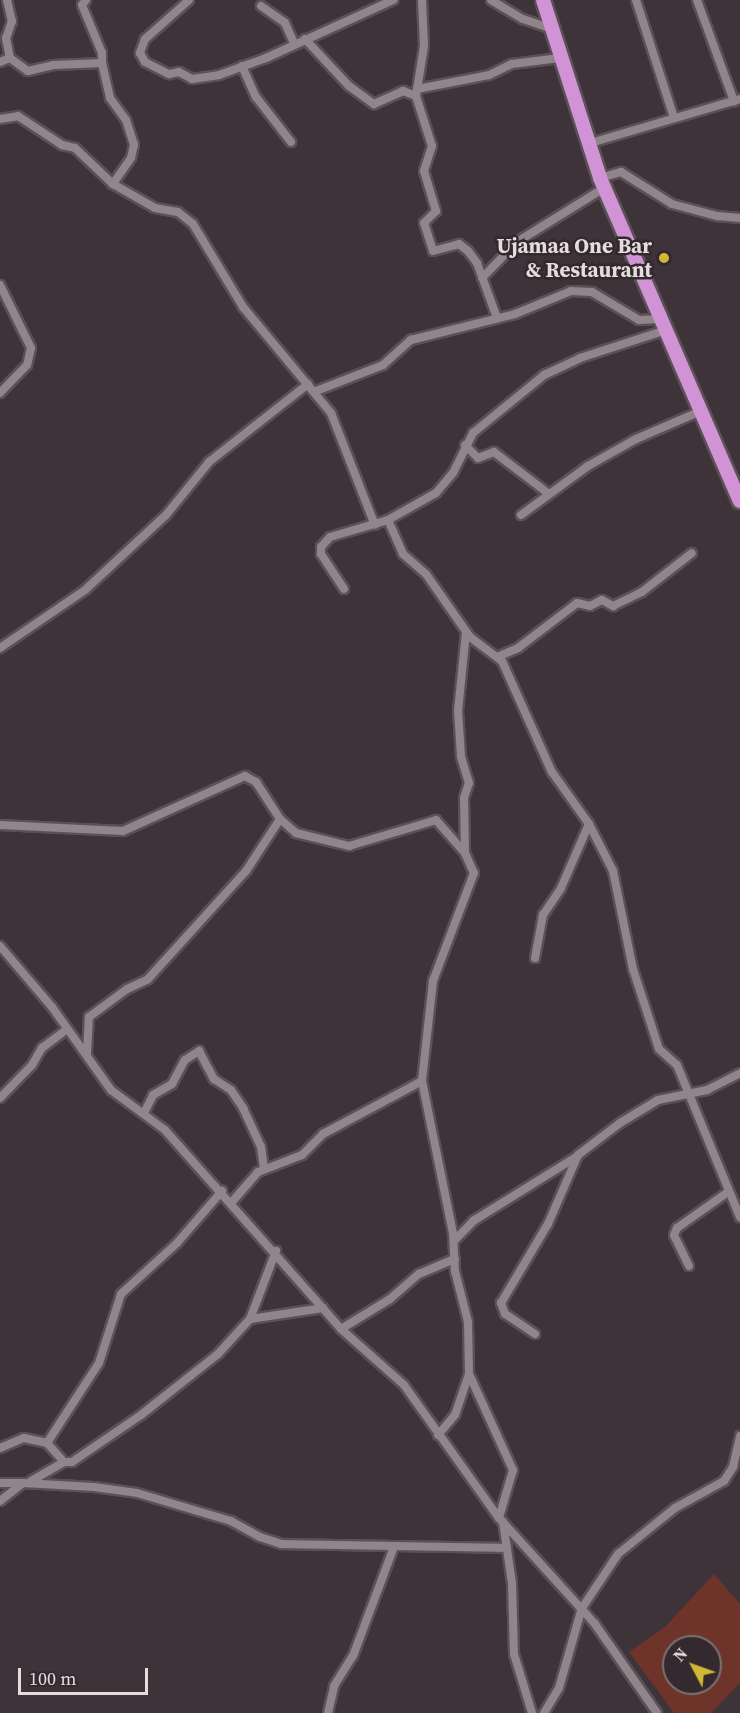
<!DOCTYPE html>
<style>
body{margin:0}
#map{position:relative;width:740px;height:1713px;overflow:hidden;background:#3e3338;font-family:"Source Serif 4",serif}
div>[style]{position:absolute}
.green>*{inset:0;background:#6e342a}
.roads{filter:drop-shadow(2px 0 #5a5156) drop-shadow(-2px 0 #5a5156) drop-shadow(0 2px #5a5156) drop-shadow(0 -2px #5a5156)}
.minor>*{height:8px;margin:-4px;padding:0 4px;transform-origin:4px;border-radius:4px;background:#91848b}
.trunk>*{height:14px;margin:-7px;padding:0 7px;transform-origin:7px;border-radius:7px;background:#d293d6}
.dots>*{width:16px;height:16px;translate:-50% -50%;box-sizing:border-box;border:3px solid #34292e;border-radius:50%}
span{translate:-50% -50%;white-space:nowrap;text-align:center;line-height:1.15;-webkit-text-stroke:5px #34292e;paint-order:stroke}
.poi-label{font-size:21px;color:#e4dde0;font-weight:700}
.right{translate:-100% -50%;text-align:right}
.north{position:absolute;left:662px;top:1635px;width:60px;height:60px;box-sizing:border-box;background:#34292e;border:2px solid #7a7175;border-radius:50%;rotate:311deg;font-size:16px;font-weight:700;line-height:24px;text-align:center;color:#e4dde0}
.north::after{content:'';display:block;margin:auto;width:21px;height:27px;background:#d1b736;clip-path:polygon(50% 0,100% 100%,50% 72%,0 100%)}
.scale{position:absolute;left:18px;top:1668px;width:130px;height:27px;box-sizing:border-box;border:3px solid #e4dde0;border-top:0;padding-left:8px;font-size:18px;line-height:21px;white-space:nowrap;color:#e4dde0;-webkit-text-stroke:4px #34292e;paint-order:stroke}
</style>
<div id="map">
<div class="green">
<i style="clip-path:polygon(evenodd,714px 1574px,740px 1604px,740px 1683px,711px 1713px,674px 1713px,629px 1652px,665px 1627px,714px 1574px,674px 1647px,710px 1647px,710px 1683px,674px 1683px,674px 1647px)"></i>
</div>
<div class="roads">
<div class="minor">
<i style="left:7px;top:0;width:22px;rotate:77deg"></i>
<i style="left:12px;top:21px;width:18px;rotate:109deg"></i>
<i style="left:6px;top:38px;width:20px;rotate:79deg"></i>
<i style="left:10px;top:58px;width:22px;rotate:36deg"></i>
<i style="left:28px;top:71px;width:26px;rotate:-13deg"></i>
<i style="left:53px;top:65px;width:49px;rotate:-2.3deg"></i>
<i style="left:102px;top:63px;width:36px;rotate:77deg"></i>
<i style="left:110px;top:98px;width:27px;rotate:54deg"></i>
<i style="left:126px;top:120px;width:26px;rotate:72deg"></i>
<i style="left:134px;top:145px;width:13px;rotate:103deg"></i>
<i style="left:131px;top:158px;width:32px;rotate:125deg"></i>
<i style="left:86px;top:0;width:6px;rotate:129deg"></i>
<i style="left:82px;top:5px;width:52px;rotate:67.4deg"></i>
<i style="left:102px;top:53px;width:10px;rotate:90deg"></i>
<i style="left:189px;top:0;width:59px;rotate:138.4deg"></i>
<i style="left:145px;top:39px;width:15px;rotate:110deg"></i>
<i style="left:140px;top:53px;width:10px;rotate:61deg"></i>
<i style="left:145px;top:62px;width:27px;rotate:27deg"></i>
<i style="left:169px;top:74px;width:10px;rotate:-11deg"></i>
<i style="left:179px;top:72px;width:15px;rotate:28deg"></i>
<i style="left:192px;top:79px;width:27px;rotate:-8deg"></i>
<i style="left:219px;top:75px;width:50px;rotate:-19.9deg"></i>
<i style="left:266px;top:58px;width:140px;rotate:-24.5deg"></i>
<i style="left:422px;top:0;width:46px;rotate:87.5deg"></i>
<i style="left:424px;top:46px;width:51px;rotate:99.1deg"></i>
<i style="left:416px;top:96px;width:52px;rotate:72.3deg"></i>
<i style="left:432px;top:146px;width:26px;rotate:108deg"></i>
<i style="left:424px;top:171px;width:42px;rotate:73.3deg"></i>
<i style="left:436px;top:211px;width:17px;rotate:135deg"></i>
<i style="left:424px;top:223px;width:29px;rotate:72deg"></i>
<i style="left:433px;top:251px;width:27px;rotate:-15deg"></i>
<i style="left:459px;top:244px;width:11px;rotate:38deg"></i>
<i style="left:468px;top:251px;width:15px;rotate:53deg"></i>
<i style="left:477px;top:263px;width:59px;rotate:70deg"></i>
<i style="left:491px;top:0;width:37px;rotate:31deg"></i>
<i style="left:523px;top:19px;width:31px;rotate:19deg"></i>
<i style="left:636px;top:0;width:124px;rotate:72.1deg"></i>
<i style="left:697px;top:0;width:108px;rotate:69.9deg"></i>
<i style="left:261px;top:6px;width:29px;rotate:35deg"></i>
<i style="left:285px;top:23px;width:22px;rotate:66deg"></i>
<i style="left:305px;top:39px;width:64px;rotate:46.9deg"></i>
<i style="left:349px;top:86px;width:31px;rotate:36deg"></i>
<i style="left:374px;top:104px;width:32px;rotate:-24deg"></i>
<i style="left:403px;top:91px;width:14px;rotate:21deg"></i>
<i style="left:0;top:62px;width:11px;rotate:-22deg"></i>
<i style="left:242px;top:66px;width:34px;rotate:66deg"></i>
<i style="left:256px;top:97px;width:57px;rotate:52.1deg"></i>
<i style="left:417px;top:89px;width:73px;rotate:-11deg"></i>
<i style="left:489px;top:75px;width:25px;rotate:-26deg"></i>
<i style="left:512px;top:64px;width:48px;rotate:-7.1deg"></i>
<i style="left:0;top:119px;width:18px;rotate:-9deg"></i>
<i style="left:18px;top:116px;width:53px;rotate:33.4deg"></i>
<i style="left:62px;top:145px;width:13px;rotate:13deg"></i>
<i style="left:75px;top:148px;width:52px;rotate:43.5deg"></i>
<i style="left:113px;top:184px;width:48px;rotate:29.7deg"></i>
<i style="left:155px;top:208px;width:23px;rotate:10deg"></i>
<i style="left:178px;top:212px;width:19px;rotate:39deg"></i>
<i style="left:193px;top:224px;width:97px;rotate:58.9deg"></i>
<i style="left:243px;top:307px;width:138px;rotate:50.3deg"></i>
<i style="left:331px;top:413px;width:120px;rotate:68.6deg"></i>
<i style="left:587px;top:144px;width:159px;rotate:-16.4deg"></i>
<i style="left:600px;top:178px;width:22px;rotate:-16deg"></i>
<i style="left:621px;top:172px;width:60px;rotate:32.1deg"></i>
<i style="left:672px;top:204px;width:47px;rotate:14.9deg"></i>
<i style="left:717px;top:216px;width:23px;rotate:5deg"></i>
<i style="left:482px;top:278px;width:50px;rotate:-45.8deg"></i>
<i style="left:517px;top:242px;width:102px;rotate:-31.8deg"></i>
<i style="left:0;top:285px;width:70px;rotate:63.8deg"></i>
<i style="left:31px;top:348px;width:17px;rotate:103deg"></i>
<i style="left:27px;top:365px;width:39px;rotate:134deg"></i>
<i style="left:316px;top:391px;width:72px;rotate:-21.2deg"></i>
<i style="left:383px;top:365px;width:38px;rotate:-42deg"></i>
<i style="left:411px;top:340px;width:107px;rotate:-14deg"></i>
<i style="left:515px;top:314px;width:61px;rotate:-22.3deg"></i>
<i style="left:571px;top:291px;width:21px;rotate:3deg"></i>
<i style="left:592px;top:292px;width:55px;rotate:30.8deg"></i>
<i style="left:639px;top:320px;width:20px;rotate:-3deg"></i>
<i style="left:465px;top:445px;width:18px;rotate:45deg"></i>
<i style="left:478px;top:458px;width:17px;rotate:-21deg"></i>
<i style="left:494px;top:452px;width:69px;rotate:37.4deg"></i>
<i style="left:521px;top:515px;width:83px;rotate:-36.2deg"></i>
<i style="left:588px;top:466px;width:55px;rotate:-29.4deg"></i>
<i style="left:636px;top:439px;width:71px;rotate:-23.3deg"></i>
<i style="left:388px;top:520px;width:37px;rotate:66deg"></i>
<i style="left:403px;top:554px;width:30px;rotate:41deg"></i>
<i style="left:426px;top:574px;width:77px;rotate:55.1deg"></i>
<i style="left:470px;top:637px;width:40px;rotate:37deg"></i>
<i style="left:502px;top:661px;width:122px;rotate:65.8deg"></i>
<i style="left:552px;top:772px;width:64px;rotate:54.6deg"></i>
<i style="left:589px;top:824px;width:53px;rotate:62.9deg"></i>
<i style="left:613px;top:871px;width:100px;rotate:78.5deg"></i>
<i style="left:633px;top:969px;width:84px;rotate:72deg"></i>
<i style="left:659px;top:1049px;width:24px;rotate:42deg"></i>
<i style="left:677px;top:1065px;width:165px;rotate:67.5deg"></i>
<i style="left:344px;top:589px;width:42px;rotate:-123.3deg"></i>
<i style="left:321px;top:554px;width:7px;rotate:-90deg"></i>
<i style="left:321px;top:547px;width:13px;rotate:-48deg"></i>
<i style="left:330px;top:537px;width:60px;rotate:-16.3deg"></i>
<i style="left:388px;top:520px;width:55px;rotate:-29.4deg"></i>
<i style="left:436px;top:493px;width:26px;rotate:-50deg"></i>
<i style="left:453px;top:473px;width:45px;rotate:-63.4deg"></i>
<i style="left:473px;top:433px;width:92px;rotate:-39.2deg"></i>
<i style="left:544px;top:375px;width:40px;rotate:-25deg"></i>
<i style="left:580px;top:358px;width:87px;rotate:-18deg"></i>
<i style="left:0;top:648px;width:103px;rotate:-34.3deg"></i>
<i style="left:85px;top:590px;width:110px;rotate:-42.8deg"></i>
<i style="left:166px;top:515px;width:68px;rotate:-50.9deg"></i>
<i style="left:209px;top:462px;width:126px;rotate:-38.2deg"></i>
<i style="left:497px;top:657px;width:23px;rotate:-23deg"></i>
<i style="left:518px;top:648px;width:74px;rotate:-37.3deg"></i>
<i style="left:577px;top:603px;width:13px;rotate:13deg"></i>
<i style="left:590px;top:606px;width:13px;rotate:-27deg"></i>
<i style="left:602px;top:600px;width:13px;rotate:29deg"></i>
<i style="left:613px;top:606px;width:32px;rotate:-26deg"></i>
<i style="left:642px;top:592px;width:63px;rotate:-38deg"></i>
<i style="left:0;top:825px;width:123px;rotate:2.8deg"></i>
<i style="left:123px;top:831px;width:134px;rotate:-24.3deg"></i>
<i style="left:245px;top:776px;width:13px;rotate:29deg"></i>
<i style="left:256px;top:782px;width:44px;rotate:57deg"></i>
<i style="left:280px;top:819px;width:21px;rotate:41deg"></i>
<i style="left:296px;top:833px;width:55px;rotate:13.8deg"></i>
<i style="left:349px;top:846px;width:91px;rotate:-16.6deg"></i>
<i style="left:436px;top:820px;width:44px;rotate:48.7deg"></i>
<i style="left:465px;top:853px;width:22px;rotate:66deg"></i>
<i style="left:474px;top:873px;width:116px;rotate:110.8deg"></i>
<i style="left:433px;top:981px;width:101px;rotate:96.3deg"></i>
<i style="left:422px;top:1081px;width:156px;rotate:78.5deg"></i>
<i style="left:453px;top:1234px;width:37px;rotate:87deg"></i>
<i style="left:455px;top:1271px;width:53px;rotate:75.7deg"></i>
<i style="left:468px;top:1322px;width:52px;rotate:88.9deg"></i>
<i style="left:469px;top:1374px;width:106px;rotate:65.4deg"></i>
<i style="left:513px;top:1470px;width:50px;rotate:106.3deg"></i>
<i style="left:465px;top:853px;width:55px;rotate:-91deg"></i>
<i style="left:464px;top:798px;width:16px;rotate:-72deg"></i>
<i style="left:469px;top:783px;width:28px;rotate:-107deg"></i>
<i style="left:461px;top:756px;width:45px;rotate:-93.8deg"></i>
<i style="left:458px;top:711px;width:79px;rotate:-84.2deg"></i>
<i style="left:0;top:946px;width:80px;rotate:49.6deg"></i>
<i style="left:52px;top:1007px;width:102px;rotate:54.6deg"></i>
<i style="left:111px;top:1090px;width:67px;rotate:36.5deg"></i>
<i style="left:165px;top:1130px;width:266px;rotate:48.5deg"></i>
<i style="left:341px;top:1329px;width:84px;rotate:41.6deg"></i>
<i style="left:404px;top:1385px;width:163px;rotate:54.5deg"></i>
<i style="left:499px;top:1518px;width:143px;rotate:47.8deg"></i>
<i style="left:595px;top:1624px;width:108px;rotate:55.1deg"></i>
<i style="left:535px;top:958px;width:44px;rotate:-79.5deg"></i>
<i style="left:543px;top:915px;width:32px;rotate:-56deg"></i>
<i style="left:561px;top:888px;width:70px;rotate:-66.4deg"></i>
<i style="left:87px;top:1053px;width:36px;rotate:-87deg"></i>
<i style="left:89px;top:1017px;width:47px;rotate:-36.4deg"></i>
<i style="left:127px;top:989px;width:23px;rotate:-25deg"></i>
<i style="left:148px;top:979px;width:146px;rotate:-47.8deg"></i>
<i style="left:246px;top:871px;width:62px;rotate:-56.8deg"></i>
<i style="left:0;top:1098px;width:46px;rotate:-45.9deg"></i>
<i style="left:32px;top:1065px;width:20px;rotate:-60deg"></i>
<i style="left:42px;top:1048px;width:31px;rotate:-37deg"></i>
<i style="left:145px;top:1111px;width:18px;rotate:-63deg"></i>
<i style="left:153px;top:1095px;width:22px;rotate:-30deg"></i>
<i style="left:172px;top:1084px;width:27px;rotate:-62deg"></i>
<i style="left:185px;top:1060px;width:17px;rotate:-33deg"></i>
<i style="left:199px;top:1051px;width:32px;rotate:62deg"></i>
<i style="left:214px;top:1079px;width:20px;rotate:33deg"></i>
<i style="left:231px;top:1090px;width:22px;rotate:56deg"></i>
<i style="left:243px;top:1108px;width:43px;rotate:65.2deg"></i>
<i style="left:261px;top:1147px;width:21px;rotate:82deg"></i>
<i style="left:231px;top:1203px;width:41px;rotate:-48.9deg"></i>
<i style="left:258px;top:1172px;width:47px;rotate:-21.1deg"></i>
<i style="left:302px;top:1155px;width:30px;rotate:-45deg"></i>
<i style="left:323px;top:1134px;width:112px;rotate:-28.2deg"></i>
<i style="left:454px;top:1241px;width:28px;rotate:-46deg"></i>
<i style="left:473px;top:1221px;width:123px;rotate:-31.8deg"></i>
<i style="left:689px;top:1266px;width:34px;rotate:-116deg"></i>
<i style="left:674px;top:1235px;width:8px;rotate:-67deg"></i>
<i style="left:677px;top:1228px;width:62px;rotate:-35.2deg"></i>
<i style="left:250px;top:1319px;width:74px;rotate:-8.6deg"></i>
<i style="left:341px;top:1329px;width:57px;rotate:-31.5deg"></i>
<i style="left:390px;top:1299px;width:38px;rotate:-41deg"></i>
<i style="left:419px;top:1274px;width:39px;rotate:-23deg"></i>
<i style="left:535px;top:1334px;width:36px;rotate:-146deg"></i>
<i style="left:505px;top:1314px;width:12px;rotate:-110deg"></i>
<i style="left:501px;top:1303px;width:92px;rotate:-59.3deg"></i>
<i style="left:548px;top:1224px;width:75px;rotate:-66.5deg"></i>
<i style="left:578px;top:1155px;width:53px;rotate:-37.3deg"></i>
<i style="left:620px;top:1123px;width:44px;rotate:-31.2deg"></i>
<i style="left:658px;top:1100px;width:50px;rotate:-11.5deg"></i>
<i style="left:707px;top:1090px;width:37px;rotate:-27deg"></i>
<i style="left:438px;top:1435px;width:26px;rotate:-50deg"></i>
<i style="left:455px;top:1415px;width:43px;rotate:-71.1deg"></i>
<i style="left:47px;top:1443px;width:95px;rotate:-57deg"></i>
<i style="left:99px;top:1363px;width:72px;rotate:-72.3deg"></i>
<i style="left:121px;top:1294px;width:76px;rotate:-42.3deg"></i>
<i style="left:177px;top:1243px;width:69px;rotate:-49.1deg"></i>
<i style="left:0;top:1448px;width:26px;rotate:-23deg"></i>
<i style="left:24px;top:1438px;width:24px;rotate:12deg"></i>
<i style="left:47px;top:1443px;width:25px;rotate:48deg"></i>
<i style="left:64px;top:1462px;width:8px"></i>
<i style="left:72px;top:1462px;width:83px;rotate:-34.3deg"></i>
<i style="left:141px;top:1415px;width:98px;rotate:-38.4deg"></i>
<i style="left:218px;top:1354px;width:47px;rotate:-47.6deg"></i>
<i style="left:250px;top:1319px;width:73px;rotate:-69.1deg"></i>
<i style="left:31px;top:1481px;width:38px;rotate:-30deg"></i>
<i style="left:0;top:1483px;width:20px"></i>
<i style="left:0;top:1501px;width:29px;rotate:-38deg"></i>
<i style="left:23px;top:1483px;width:71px;rotate:3.2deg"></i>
<i style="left:94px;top:1487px;width:43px;rotate:7.9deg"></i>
<i style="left:137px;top:1493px;width:98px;rotate:16.6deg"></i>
<i style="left:231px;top:1521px;width:33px;rotate:29deg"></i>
<i style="left:260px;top:1537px;width:23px;rotate:18deg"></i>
<i style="left:282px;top:1544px;width:225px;rotate:1deg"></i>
<i style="left:503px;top:1522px;width:62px;rotate:81.6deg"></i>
<i style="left:512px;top:1583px;width:71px;rotate:88.4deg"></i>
<i style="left:514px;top:1654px;width:62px;rotate:73deg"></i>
<i style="left:328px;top:1713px;width:28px;rotate:-77deg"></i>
<i style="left:334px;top:1686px;width:36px;rotate:-58deg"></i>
<i style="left:353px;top:1656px;width:116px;rotate:-69.4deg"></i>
<i style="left:544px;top:1713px;width:29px;rotate:-59deg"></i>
<i style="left:559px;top:1688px;width:83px;rotate:-74deg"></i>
<i style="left:582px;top:1608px;width:65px;rotate:-56.3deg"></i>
<i style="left:618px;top:1554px;width:73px;rotate:-38.9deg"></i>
<i style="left:675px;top:1508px;width:56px;rotate:-28.9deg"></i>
<i style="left:724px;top:1481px;width:17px;rotate:-57deg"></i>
<i style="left:733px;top:1467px;width:32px;rotate:-77deg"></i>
</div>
<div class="trunk">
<i style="left:543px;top:0;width:187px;rotate:72.2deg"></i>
<i style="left:600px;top:178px;width:352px;rotate:66.6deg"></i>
</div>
</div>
<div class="dots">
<i style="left:664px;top:258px;background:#d1b736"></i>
</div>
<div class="poi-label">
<span class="right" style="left:652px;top:258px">Ujamaa One Bar<br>&amp; Restaurant</span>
</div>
<div class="north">N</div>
<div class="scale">100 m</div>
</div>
